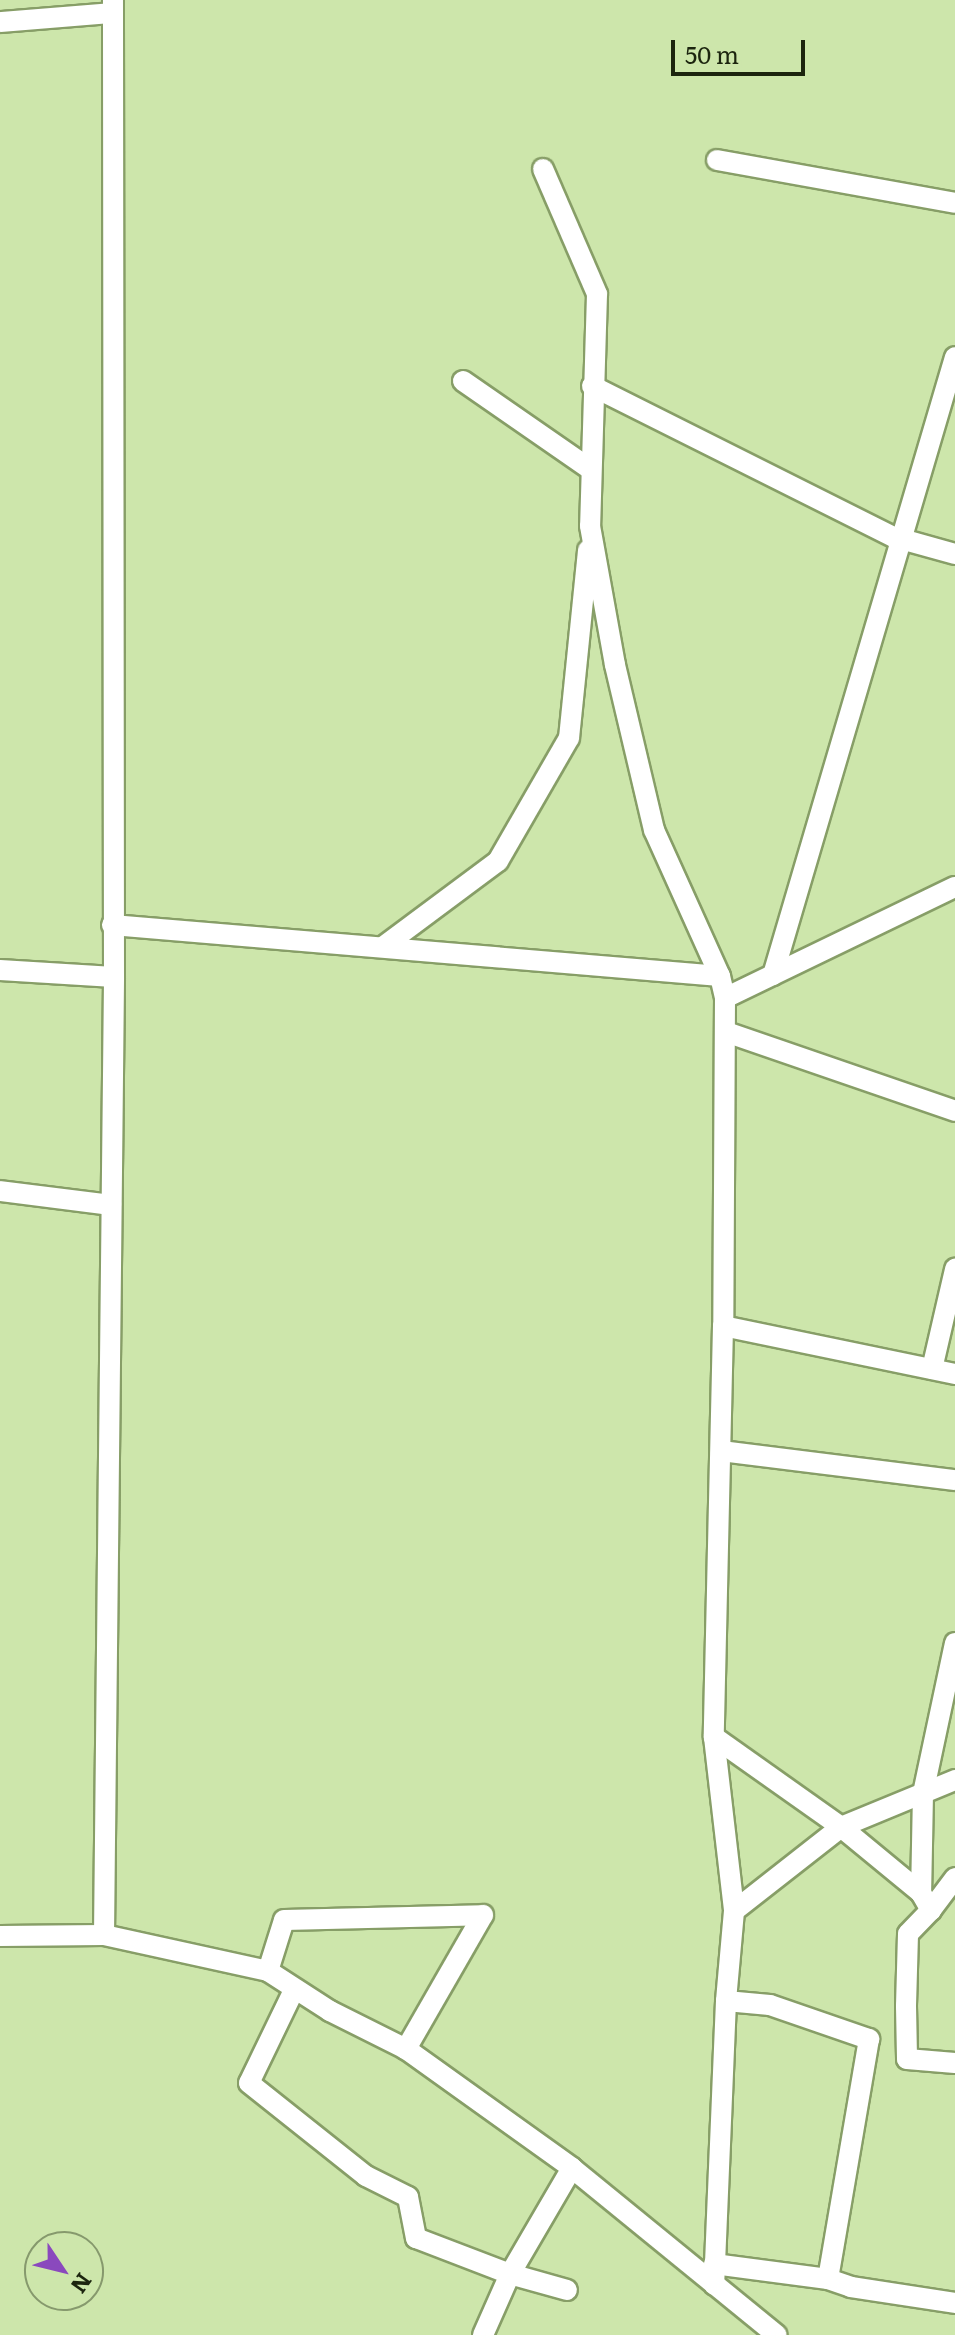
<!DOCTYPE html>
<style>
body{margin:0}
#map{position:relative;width:955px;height:2335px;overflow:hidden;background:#cde6ab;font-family:Literata,serif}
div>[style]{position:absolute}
.roads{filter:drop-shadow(2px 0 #879e67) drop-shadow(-2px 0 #879e67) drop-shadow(0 2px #879e67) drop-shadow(0 -2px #879e67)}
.street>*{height:20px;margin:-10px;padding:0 10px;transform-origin:10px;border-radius:10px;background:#fff}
span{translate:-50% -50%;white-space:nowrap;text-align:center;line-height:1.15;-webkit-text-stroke:8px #cde6ab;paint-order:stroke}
.north{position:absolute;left:24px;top:2231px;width:80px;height:80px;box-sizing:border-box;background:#cde6ab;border:2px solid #86996d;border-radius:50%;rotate:125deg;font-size:22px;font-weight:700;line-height:32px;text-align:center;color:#1c250f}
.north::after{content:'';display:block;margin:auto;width:28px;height:36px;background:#8a49bd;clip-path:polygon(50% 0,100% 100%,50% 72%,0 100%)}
.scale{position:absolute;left:671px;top:40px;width:134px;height:36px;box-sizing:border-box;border:4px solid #1c250f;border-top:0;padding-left:10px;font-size:24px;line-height:28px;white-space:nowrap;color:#1c250f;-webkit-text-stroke:6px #cde6ab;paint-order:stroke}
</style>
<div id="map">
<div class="roads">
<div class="street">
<i style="left:0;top:22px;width:113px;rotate:-4.6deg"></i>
<i style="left:717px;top:160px;width:242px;rotate:10.2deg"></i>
<i style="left:543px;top:169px;width:136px;rotate:66.6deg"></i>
<i style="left:597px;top:294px;width:232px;rotate:91.7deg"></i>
<i style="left:590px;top:526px;width:141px;rotate:79.8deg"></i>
<i style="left:615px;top:665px;width:170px;rotate:76.7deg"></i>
<i style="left:654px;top:830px;width:160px;rotate:65.7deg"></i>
<i style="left:720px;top:976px;width:23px;rotate:77deg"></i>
<i style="left:725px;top:998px;width:328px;rotate:90.3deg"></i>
<i style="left:723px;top:1326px;width:411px;rotate:91.3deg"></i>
<i style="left:714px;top:1737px;width:175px;rotate:83.4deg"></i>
<i style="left:734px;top:1911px;width:90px;rotate:95.1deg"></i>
<i style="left:726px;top:2001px;width:284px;rotate:92.4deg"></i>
<i style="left:463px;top:381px;width:155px;rotate:34.7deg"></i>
<i style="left:592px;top:386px;width:338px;rotate:26.6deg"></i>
<i style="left:894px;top:537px;width:63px;rotate:15.6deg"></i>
<i style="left:112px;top:925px;width:610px;rotate:4.79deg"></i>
<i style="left:384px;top:946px;width:142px;rotate:-36.7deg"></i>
<i style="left:498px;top:861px;width:142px;rotate:-60deg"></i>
<i style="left:569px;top:738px;width:189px;rotate:-84.2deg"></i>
<i style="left:0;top:970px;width:114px;rotate:3.5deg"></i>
<i style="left:773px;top:975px;width:644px;rotate:-73.59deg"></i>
<i style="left:725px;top:998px;width:255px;rotate:-25.8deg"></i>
<i style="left:726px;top:1032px;width:242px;rotate:19deg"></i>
<i style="left:0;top:1191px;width:112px;rotate:7.2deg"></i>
<i style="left:723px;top:1326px;width:237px;rotate:11.7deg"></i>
<i style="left:932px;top:1369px;width:103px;rotate:-77deg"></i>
<i style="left:721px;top:1451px;width:236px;rotate:7.1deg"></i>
<i style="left:955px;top:1643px;width:153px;rotate:102deg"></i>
<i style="left:923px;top:1793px;width:100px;rotate:91.1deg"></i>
<i style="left:921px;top:1893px;width:20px;rotate:60deg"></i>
<i style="left:931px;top:1910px;width:33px;rotate:134deg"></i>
<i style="left:908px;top:1934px;width:72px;rotate:91.6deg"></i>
<i style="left:906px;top:2006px;width:53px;rotate:88.9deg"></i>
<i style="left:907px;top:2059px;width:48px;rotate:4.8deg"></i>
<i style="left:714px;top:1737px;width:156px;rotate:35.3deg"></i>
<i style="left:841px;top:1827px;width:104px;rotate:39.5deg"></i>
<i style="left:931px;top:1910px;width:40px;rotate:-53deg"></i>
<i style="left:734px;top:1911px;width:136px;rotate:-38.1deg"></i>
<i style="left:841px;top:1827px;width:123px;rotate:-22.4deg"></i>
<i style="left:104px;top:1935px;width:168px;rotate:12.4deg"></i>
<i style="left:268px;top:1971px;width:74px;rotate:32.8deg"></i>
<i style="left:330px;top:2011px;width:85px;rotate:26.6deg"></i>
<i style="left:406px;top:2049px;width:204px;rotate:35.6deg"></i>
<i style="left:572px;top:2168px;width:264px;rotate:39.2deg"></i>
<i style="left:0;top:1936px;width:104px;rotate:-0.6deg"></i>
<i style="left:104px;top:1935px;width:958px;rotate:-89.4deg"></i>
<i style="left:114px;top:977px;width:977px;rotate:-90.06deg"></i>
<i style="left:268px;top:1971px;width:53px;rotate:-72.6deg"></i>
<i style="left:284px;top:1920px;width:199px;rotate:-1.4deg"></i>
<i style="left:483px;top:1915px;width:155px;rotate:119.9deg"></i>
<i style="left:294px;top:1990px;width:103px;rotate:115.8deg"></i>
<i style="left:249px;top:2083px;width:149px;rotate:38.5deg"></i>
<i style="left:366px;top:2176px;width:47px;rotate:26.6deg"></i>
<i style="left:408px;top:2197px;width:42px;rotate:79deg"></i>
<i style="left:416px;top:2238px;width:101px;rotate:21deg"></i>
<i style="left:510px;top:2274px;width:59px;rotate:15.7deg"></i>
<i style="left:726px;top:2001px;width:44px;rotate:5.2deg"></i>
<i style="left:770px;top:2005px;width:105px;rotate:19deg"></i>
<i style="left:869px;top:2039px;width:243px;rotate:99.7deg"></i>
<i style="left:714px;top:2264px;width:115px;rotate:7.5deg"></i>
<i style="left:828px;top:2279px;width:24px;rotate:19deg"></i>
<i style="left:851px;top:2287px;width:105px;rotate:8.7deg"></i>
<i style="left:483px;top:2335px;width:67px;rotate:-66.1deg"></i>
<i style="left:510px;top:2274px;width:123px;rotate:-59.7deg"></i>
</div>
</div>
<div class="north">N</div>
<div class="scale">50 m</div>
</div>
